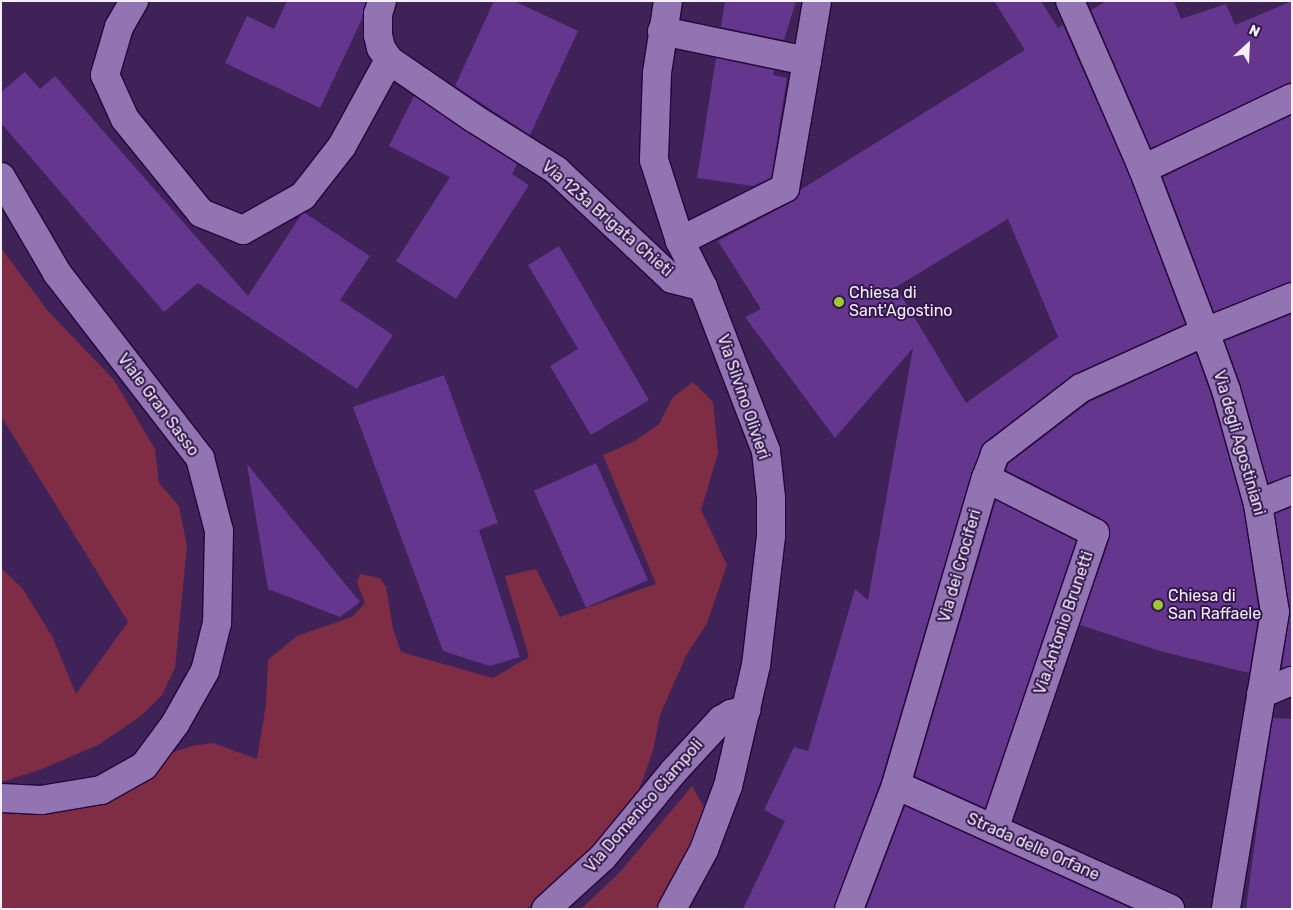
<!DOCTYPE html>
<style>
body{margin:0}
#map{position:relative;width:1293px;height:910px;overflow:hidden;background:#3e2258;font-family:Rubik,sans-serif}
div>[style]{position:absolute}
.green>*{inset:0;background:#7f2d45}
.building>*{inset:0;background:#64368e;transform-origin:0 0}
.roads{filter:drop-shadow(1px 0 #24063c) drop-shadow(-1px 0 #24063c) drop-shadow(0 1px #24063c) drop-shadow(0 -1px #24063c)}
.street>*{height:28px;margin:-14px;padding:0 14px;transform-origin:14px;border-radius:14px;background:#9174b1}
.secondary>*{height:28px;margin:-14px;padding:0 14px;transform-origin:14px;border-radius:14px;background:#9174b1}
.dots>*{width:14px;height:14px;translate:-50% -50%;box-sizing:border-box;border:2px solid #33174c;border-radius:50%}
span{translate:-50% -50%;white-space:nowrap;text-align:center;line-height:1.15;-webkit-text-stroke:4px #33174c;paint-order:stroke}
.street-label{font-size:16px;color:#f5effc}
.poi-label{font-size:16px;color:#f5effc}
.left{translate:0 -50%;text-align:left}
.frame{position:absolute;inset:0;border:2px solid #f5effc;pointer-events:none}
.north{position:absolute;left:1223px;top:20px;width:50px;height:50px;-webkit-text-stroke:4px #33174c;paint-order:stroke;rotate:25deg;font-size:14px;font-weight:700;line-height:20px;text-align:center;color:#f5effc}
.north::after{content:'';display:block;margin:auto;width:18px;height:22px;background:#f5effc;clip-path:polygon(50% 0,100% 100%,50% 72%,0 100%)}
</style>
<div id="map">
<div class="green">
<i style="clip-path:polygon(1px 248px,48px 311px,114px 380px,155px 449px,159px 483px,179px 506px,187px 546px,175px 668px,162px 695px,141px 716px,98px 745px,42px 769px,5px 781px,1px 781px,1px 568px,23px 589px,53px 638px,76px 694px,128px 622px,1px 416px)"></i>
<i style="clip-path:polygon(693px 382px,713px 402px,718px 453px,701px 510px,727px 565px,707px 623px,686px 656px,660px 715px,653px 751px,636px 798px,567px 876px,526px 909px,1px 909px,1px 809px,192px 746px,213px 743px,257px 759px,266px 704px,268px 660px,297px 636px,352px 617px,365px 603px,357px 582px,360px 574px,380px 578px,386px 587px,393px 629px,401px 652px,493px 678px,529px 657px,505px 576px,536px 569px,560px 617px,656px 584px,603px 455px,635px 441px,659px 424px,673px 397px)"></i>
<i style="clip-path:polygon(692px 786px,705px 809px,695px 838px,657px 909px,581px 909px,620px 872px)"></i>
</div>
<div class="building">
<i style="clip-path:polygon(287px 1px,366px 1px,362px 19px,320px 108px,225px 63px,247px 16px,274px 29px)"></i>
<i style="clip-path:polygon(494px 1px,514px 1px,578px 31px,530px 135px,455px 86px)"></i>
<i style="clip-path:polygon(725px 1px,796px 1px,784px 40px,721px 27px)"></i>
<i style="clip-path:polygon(evenodd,994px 1px,1041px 1px,1058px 28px,1063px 25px,1129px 175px,1185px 324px,1074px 374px,985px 442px,971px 474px,881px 780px,834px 909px,743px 909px,785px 821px,764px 810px,794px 747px,808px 751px,855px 589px,868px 600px,913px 348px,835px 438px,745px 317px,761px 309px,718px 241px,792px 202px,800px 190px,1025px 50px,994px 1px,1008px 219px,1058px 337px,966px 403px,896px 287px,1008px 219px)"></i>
<i style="clip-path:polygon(1106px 1px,1174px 1px,1181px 19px,1226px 4px,1235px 25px,1292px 1px,1292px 83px,1151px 148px,1091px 10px)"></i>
<i style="clip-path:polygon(716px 58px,774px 70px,773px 75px,787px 78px,771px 178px,753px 186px,697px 178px)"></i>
<i style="clip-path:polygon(25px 72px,40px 89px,55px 76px,248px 296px,301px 215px,305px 213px,370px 256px,340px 300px,393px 335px,357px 389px,198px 283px,164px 312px,1px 123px,1px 92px)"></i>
<i style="clip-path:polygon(414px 96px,517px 164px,512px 174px,529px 185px,456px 299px,396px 261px,450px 177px,389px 146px)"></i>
<i style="clip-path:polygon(1292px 115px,1292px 282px,1214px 312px,1163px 177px)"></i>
<i style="clip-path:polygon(559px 246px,649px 400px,591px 435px,550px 366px,578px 349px,528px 265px)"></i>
<i style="clip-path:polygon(1292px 314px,1292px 475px,1268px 483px,1241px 386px,1225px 341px)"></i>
<i style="clip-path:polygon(1196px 353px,1211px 395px,1243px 507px,1259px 612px,1249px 673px,1160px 651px,1080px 625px,1110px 538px,1108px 524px,1102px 519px,1006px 470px,1008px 464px,1089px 402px)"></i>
<i style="clip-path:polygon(444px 375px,498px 523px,479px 530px,520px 657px,490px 666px,443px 651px,353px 407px)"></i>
<i style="left:596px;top:463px;width:128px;height:68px;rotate:66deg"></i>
<i style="clip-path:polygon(247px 464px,360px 602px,340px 617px,268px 589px)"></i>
<i style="clip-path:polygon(996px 500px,1076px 541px,985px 808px,915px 776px)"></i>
<i style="clip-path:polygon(1292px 507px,1292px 666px,1282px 668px,1290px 610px,1275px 514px)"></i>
<i style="clip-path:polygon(1273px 718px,1292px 719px,1292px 909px,1246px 909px,1261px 795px)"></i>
<i style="clip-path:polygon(905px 806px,1132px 909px,866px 909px)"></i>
</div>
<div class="roads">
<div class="street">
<i style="left:134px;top:1px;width:30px;rotate:120deg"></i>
<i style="left:119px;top:27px;width:50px;rotate:106.3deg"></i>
<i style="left:105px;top:75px;width:48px;rotate:65.6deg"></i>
<i style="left:125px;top:119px;width:121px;rotate:51deg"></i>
<i style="left:201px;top:213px;width:45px;rotate:22deg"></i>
<i style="left:243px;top:230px;width:69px;rotate:-29.5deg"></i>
<i style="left:303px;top:196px;width:63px;rotate:-52deg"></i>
<i style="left:342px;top:146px;width:98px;rotate:-61.3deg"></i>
<i style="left:389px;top:60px;width:104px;rotate:34.5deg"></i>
<i style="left:475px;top:119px;width:96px;rotate:32.2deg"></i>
<i style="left:556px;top:170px;width:159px;rotate:43.2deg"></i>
<i style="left:672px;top:279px;width:32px;rotate:14deg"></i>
<i style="left:382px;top:1px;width:14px;rotate:107deg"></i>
<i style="left:378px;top:14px;width:21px;rotate:90deg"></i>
<i style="left:378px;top:35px;width:13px;rotate:77deg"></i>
<i style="left:381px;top:48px;width:14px;rotate:56deg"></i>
<i style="left:1070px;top:1px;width:183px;rotate:66.5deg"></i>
<i style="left:1143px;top:169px;width:174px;rotate:69.2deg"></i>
<i style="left:1205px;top:332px;width:62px;rotate:70.1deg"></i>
<i style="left:1226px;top:390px;width:118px;rotate:74.3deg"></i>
<i style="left:1258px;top:504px;width:109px;rotate:81.1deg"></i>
<i style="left:1275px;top:612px;width:301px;rotate:99.4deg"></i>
<i style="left:662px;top:31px;width:148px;rotate:11.7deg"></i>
<i style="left:807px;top:61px;width:129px;rotate:99.8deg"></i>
<i style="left:785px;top:188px;width:118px;rotate:153.2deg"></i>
<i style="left:807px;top:61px;width:61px;rotate:-80.5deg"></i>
<i style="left:1143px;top:169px;width:165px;rotate:-25.5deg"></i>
<i style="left:986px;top:478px;width:122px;rotate:26.8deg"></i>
<i style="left:1095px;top:533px;width:313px;rotate:108.8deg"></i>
<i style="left:1258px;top:504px;width:37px;rotate:-22deg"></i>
<i style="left:1261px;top:694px;width:34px;rotate:-23deg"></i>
<i style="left:896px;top:785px;width:301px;rotate:24.3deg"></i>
<i style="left:849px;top:909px;width:133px;rotate:-69.2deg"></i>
<i style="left:896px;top:785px;width:320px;rotate:-73.7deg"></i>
<i style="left:986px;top:478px;width:26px;rotate:-69deg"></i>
<i style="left:995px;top:454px;width:108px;rotate:-37.5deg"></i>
<i style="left:1081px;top:388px;width:136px;rotate:-24.3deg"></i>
<i style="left:1205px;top:332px;width:94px;rotate:-21.9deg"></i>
</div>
<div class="secondary">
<i style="left:668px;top:1px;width:73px;rotate:98.7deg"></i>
<i style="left:657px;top:73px;width:87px;rotate:92deg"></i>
<i style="left:654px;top:160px;width:85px;rotate:72.2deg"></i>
<i style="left:680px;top:241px;width:51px;rotate:63.4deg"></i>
<i style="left:703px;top:287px;width:176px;rotate:69deg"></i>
<i style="left:766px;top:451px;width:47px;rotate:83.9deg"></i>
<i style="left:771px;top:498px;width:38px;rotate:90deg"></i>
<i style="left:771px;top:536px;width:130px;rotate:96.6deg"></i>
<i style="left:756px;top:665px;width:124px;rotate:103deg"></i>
<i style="left:728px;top:786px;width:68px;rotate:110.6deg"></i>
<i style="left:704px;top:850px;width:67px;rotate:118.5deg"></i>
<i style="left:1px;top:177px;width:111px;rotate:59.7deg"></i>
<i style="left:57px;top:273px;width:234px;rotate:52.3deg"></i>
<i style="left:200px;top:458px;width:75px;rotate:75.4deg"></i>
<i style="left:219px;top:531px;width:92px;rotate:91.2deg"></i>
<i style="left:217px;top:623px;width:49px;rotate:104deg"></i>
<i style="left:205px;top:671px;width:61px;rotate:119.5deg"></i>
<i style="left:175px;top:724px;width:52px;rotate:126.4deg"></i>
<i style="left:144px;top:766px;width:49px;rotate:150.8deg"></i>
<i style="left:101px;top:790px;width:61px;rotate:170.5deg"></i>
<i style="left:41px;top:800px;width:40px;rotate:-177.1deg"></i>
<i style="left:546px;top:909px;width:77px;rotate:-42.4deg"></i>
<i style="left:603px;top:857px;width:110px;rotate:-50.5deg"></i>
<i style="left:673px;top:772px;width:71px;rotate:-47.3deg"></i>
<i style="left:721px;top:720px;width:12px;rotate:-31deg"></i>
<i style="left:731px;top:714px;width:16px;rotate:-15deg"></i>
</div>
</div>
<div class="dots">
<i style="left:839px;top:302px;background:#9dca30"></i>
<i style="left:1158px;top:605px;background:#9dca30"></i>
</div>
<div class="street-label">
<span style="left:607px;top:219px;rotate:41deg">Via 123a Brigata Chieti</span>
<span style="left:743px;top:397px;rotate:71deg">Via Silvino Olivieri</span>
<span style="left:158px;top:405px;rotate:53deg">Viale Gran Sasso</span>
<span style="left:1239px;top:443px;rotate:74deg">Via degli Agostiniani</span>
<span style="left:960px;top:566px;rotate:-74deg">Via dei Crociferi</span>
<span style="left:1064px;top:623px;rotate:-71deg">Via Antonio Brunetti</span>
<span style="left:644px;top:806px;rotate:-49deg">Via Domenico Ciampoli</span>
<span style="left:1033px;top:847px;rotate:24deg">Strada delle Orfane</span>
</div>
<div class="poi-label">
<span class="left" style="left:849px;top:302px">Chiesa di<br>Sant'Agostino</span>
<span class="left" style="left:1168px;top:605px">Chiesa di<br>San Raffaele</span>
</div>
<div class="frame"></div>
<div class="north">N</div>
</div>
